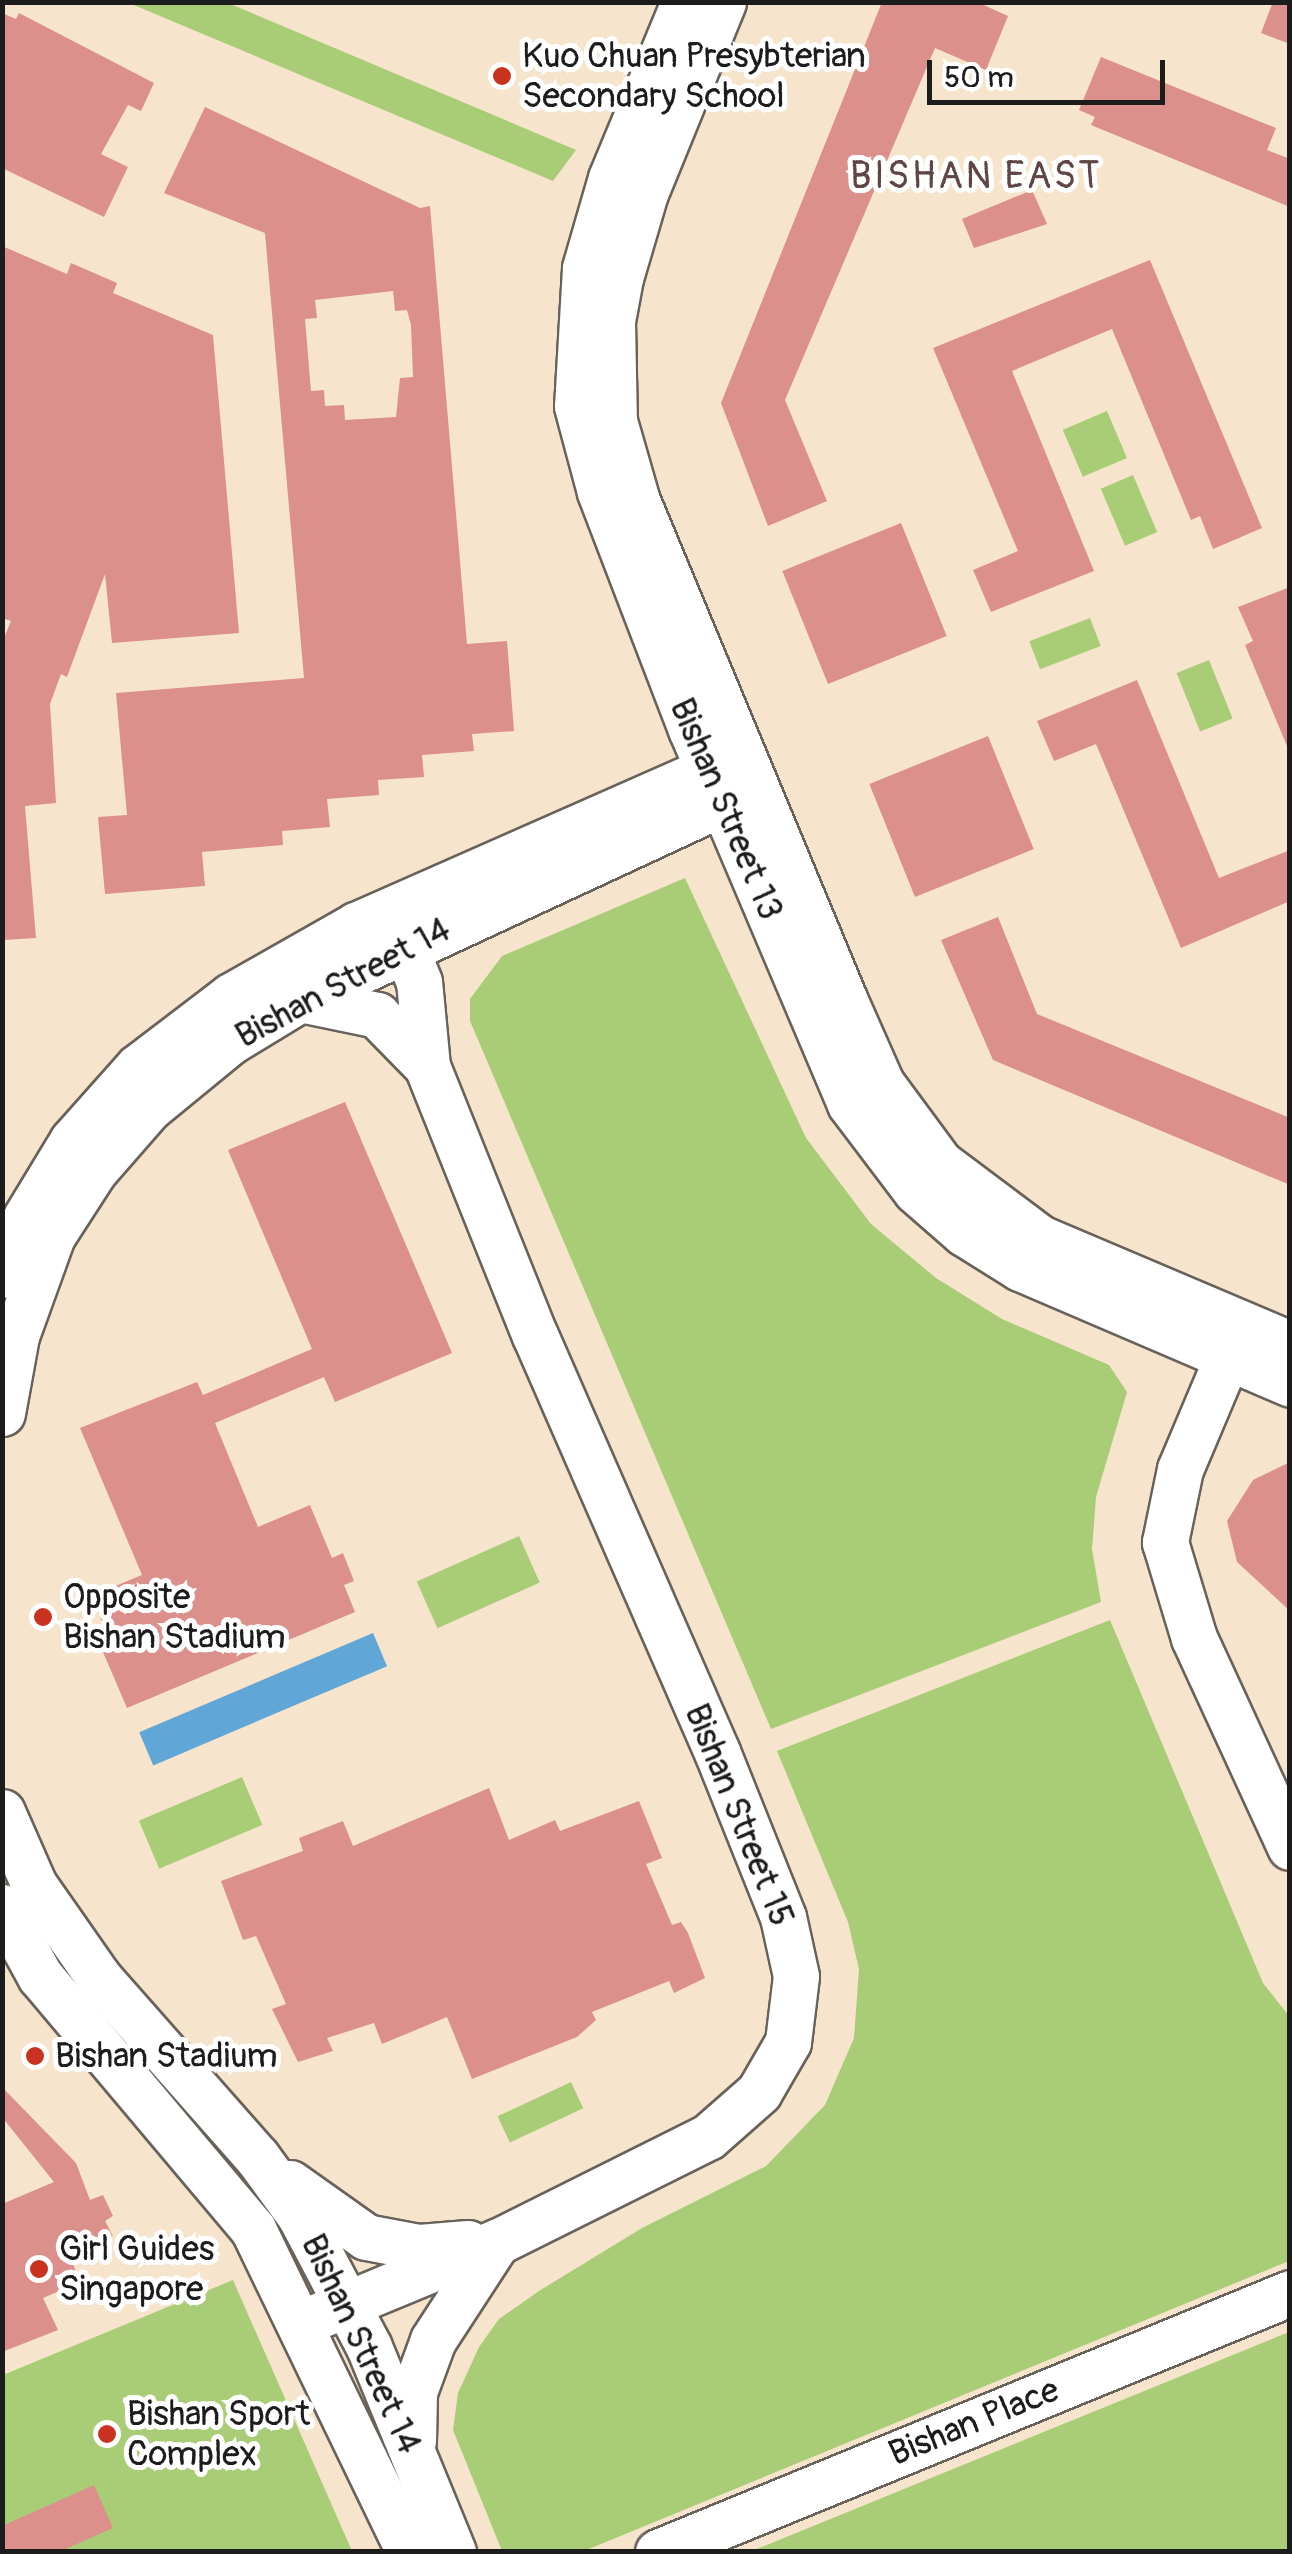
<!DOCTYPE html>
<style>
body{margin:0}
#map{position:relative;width:1292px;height:2554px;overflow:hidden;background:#f6e4cc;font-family:Pangolin,sans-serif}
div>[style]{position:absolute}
.green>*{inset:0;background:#a9cd76;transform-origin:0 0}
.water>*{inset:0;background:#60a6d6;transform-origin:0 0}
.building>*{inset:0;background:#dc908b;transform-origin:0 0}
.roads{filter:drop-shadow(2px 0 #68625a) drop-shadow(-2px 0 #68625a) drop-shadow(0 2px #68625a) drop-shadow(0 -2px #68625a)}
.minor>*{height:45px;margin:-22.5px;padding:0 22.5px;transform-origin:22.5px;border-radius:22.5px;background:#fff}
.dots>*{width:28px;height:28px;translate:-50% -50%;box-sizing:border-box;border:5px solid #fff;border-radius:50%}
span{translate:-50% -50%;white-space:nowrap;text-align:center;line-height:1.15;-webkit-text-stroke:10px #fff;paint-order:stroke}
.poi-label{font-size:35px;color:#1c1c1c}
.left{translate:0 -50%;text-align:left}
.street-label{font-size:35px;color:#1c1c1c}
.neighbourhood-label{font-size:38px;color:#5f4543;letter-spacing:2.5px}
.frame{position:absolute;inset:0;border:5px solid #1c1c1c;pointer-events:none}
.scale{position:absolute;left:927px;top:60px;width:238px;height:45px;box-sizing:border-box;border:5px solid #1c1c1c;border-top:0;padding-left:12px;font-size:30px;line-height:35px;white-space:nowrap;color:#1c1c1c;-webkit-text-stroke:8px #fff;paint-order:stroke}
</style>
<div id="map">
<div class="green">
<i style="clip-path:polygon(129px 3px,228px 3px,576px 150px,553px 181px)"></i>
<i style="left:1107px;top:411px;width:51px;height:48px;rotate:67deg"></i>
<i style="left:1133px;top:475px;width:62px;height:35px;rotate:67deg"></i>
<i style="left:1090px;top:618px;width:30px;height:65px;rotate:69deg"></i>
<i style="left:1209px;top:660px;width:63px;height:35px;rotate:68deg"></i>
<i style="clip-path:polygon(685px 878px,806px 1138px,871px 1224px,936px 1278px,1002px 1319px,1109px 1365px,1127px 1392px,1096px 1497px,1092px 1549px,1101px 1602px,771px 1729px,470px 1021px,470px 999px,502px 956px)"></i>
<i style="left:519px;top:1536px;width:51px;height:112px;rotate:66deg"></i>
<i style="clip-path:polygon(1110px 1620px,1263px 1983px,1289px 2016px,1289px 2261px,584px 2551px,502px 2551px,453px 2430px,458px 2393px,479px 2347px,499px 2319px,539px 2291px,642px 2228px,766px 2166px,825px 2105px,854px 2038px,859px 1969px,848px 1922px,777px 1751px)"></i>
<i style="left:242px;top:1777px;width:52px;height:112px;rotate:67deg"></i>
<i style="left:571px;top:2082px;width:29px;height:81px;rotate:65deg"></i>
<i style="clip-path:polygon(233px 2280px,352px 2551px,3px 2552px,3px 2375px)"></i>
<i style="clip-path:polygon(1289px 2332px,1289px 2551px,752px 2551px)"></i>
</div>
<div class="water">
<i style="left:373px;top:1633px;width:36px;height:254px;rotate:67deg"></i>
</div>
<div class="building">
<i style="clip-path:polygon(882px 2px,977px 2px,1008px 16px,986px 70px,935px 48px,785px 400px,827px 501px,768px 526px,721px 403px)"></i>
<i style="clip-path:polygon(1273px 2px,1290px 2px,1290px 44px,1261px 33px)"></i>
<i style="clip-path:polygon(2px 13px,16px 19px,19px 13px,154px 83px,141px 111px,128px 105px,101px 154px,128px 167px,104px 217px,2px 168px)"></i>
<i style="clip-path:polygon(1101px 57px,1276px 128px,1267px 150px,1290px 159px,1290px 207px,1091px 125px,1095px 117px,1079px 110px)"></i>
<i style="clip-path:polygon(evenodd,205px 107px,420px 208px,430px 206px,467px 644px,507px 641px,514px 731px,472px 734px,474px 751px,422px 755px,424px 777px,378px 780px,379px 795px,327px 799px,330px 827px,282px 831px,283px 845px,202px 852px,205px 886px,105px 894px,98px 817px,127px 815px,116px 693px,304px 678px,265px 233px,164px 193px,205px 107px,393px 291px,395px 311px,407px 310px,411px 325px,413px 377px,400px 378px,396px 417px,345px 420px,344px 405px,325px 406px,324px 390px,311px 391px,305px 319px,317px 318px,315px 300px,393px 291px)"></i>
<i style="clip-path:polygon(1032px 190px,1047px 224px,974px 248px,962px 219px)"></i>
<i style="clip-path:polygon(2px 246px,67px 274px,71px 263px,117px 283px,113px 293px,213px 335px,239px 633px,112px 643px,105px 574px,67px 677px,61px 674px,50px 704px,56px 803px,25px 806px,36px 938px,4px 940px,2px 643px,11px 621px,2px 618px)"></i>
<i style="clip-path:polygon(1150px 260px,1262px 528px,1213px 549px,1200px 516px,1191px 520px,1112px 329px,1012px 371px,1094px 571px,991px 612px,973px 570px,1018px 551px,933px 348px)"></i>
<i style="left:901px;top:523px;width:122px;height:128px;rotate:68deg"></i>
<i style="clip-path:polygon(1290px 587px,1290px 751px,1289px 751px,1245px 645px,1253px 641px,1238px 607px)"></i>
<i style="clip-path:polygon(1137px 680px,1219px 878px,1290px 850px,1290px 901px,1181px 948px,1096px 744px,1054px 761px,1037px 721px)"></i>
<i style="left:988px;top:736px;width:122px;height:128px;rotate:68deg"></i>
<i style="clip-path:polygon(998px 917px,1037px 1014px,1290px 1118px,1290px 1185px,993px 1060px,941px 940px)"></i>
<i style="clip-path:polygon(345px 1102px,452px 1353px,335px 1402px,324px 1377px,215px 1423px,258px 1527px,310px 1505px,332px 1558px,343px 1553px,354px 1581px,344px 1585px,355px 1612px,127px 1708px,103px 1652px,113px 1648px,91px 1596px,142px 1575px,80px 1428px,197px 1382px,203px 1395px,312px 1349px,228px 1150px)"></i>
<i style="clip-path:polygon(1290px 1462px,1290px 1611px,1237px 1562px,1227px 1521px,1253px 1480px)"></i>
<i style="clip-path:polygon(489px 1788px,509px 1840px,555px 1820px,560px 1831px,639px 1801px,662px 1858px,646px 1864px,672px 1925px,681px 1922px,688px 1933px,705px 1978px,674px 1993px,669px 1981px,592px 2012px,596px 2020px,577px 2037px,472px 2079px,447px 2017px,382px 2044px,374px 2023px,327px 2038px,333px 2051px,298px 2062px,272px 2009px,286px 2004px,256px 1936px,243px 1940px,221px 1881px,303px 1851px,299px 1838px,343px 1821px,353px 1846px)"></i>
<i style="clip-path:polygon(2px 2087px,76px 2163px,90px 2200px,103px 2195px,113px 2216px,105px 2221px,113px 2236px,70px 2256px,80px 2282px,43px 2298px,58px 2330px,2px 2352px,2px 2204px,54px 2182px,2px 2117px)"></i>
<i style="clip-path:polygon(94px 2485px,113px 2528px,59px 2552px,2px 2552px,2px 2526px)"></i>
</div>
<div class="roads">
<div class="minor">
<i style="left:684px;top:2px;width:191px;rotate:112.5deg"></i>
<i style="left:611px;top:178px;width:94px;rotate:106.1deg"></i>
<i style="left:585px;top:268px;width:138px;rotate:93.3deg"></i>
<i style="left:577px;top:406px;width:89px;rotate:75deg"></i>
<i style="left:600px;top:492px;width:254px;rotate:69deg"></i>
<i style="left:691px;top:729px;width:407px;rotate:67deg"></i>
<i style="left:850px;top:1104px;width:109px;rotate:52.8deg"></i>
<i style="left:916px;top:1191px;width:64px;rotate:41.2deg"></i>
<i style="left:964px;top:1233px;width:66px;rotate:32deg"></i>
<i style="left:1020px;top:1268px;width:294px;rotate:23.2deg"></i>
<i style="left:723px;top:2px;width:206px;rotate:112.2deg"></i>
<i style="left:645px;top:193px;width:89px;rotate:106.4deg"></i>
<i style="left:620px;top:278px;width:44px;rotate:100.5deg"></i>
<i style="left:612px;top:321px;width:100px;rotate:88.9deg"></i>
<i style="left:614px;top:421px;width:83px;rotate:74deg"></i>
<i style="left:637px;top:501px;width:539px;rotate:67.43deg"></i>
<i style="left:844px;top:999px;width:92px;rotate:66.2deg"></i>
<i style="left:881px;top:1083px;width:99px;rotate:53.6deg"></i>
<i style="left:940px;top:1163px;width:125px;rotate:36.9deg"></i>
<i style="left:1040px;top:1238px;width:272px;rotate:23deg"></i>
<i style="left:300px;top:999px;width:79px;rotate:11.7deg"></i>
<i style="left:377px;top:1015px;width:71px;rotate:45.6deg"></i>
<i style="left:2px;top:1275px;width:63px;rotate:-67.5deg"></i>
<i style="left:26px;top:1217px;width:89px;rotate:-58.8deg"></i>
<i style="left:72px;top:1141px;width:99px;rotate:-48.3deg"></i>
<i style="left:138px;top:1067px;width:117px;rotate:-37.4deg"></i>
<i style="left:231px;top:996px;width:144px;rotate:-29.6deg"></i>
<i style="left:356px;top:925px;width:414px;rotate:-23.8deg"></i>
<i style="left:1227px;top:1358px;width:121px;rotate:112.9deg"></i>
<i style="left:1180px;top:1469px;width:75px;rotate:101.6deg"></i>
<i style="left:1165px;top:1542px;width:100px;rotate:73.2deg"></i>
<i style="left:1194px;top:1638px;width:230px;rotate:65.3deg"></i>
<i style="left:2px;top:1413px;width:78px;rotate:-79.7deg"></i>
<i style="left:16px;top:1336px;width:106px;rotate:-70.2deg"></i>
<i style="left:52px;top:1236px;width:77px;rotate:-57.1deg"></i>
<i style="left:94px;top:1171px;width:84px;rotate:-48.9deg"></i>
<i style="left:149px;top:1108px;width:106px;rotate:-39.3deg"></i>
<i style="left:231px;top:1041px;width:81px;rotate:-31.3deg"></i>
<i style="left:300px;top:999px;width:496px;rotate:-24.9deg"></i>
<i style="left:2px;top:1812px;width:80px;rotate:66.3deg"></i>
<i style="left:34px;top:1885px;width:113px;rotate:55deg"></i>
<i style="left:99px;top:1978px;width:239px;rotate:48.6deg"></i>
<i style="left:257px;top:2157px;width:73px;rotate:53.9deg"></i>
<i style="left:300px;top:2216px;width:148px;rotate:62.2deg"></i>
<i style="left:369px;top:2347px;width:222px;rotate:67.7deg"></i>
<i style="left:2px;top:1907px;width:79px;rotate:61.2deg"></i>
<i style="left:40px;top:1976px;width:331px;rotate:49.9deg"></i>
<i style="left:253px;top:2229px;width:359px;rotate:64.2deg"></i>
<i style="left:290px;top:2183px;width:93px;rotate:35.4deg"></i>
<i style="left:366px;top:2237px;width:54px;rotate:10.7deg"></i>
<i style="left:419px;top:2247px;width:49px;rotate:-4.7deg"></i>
<i style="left:301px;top:2323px;width:214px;rotate:-22.5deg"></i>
<i style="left:499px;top:2241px;width:233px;rotate:-26.5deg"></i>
<i style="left:708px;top:2137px;width:68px;rotate:-41.4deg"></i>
<i style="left:759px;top:2092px;width:58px;rotate:-59.9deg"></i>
<i style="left:788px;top:2042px;width:66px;rotate:-83.1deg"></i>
<i style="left:796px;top:1976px;width:60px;rotate:-102.4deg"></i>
<i style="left:783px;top:1917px;width:178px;rotate:-111.8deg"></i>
<i style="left:717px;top:1752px;width:454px;rotate:-113.6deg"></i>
<i style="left:535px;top:1336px;width:291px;rotate:-111.8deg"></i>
<i style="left:427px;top:1066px;width:84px;rotate:-95.4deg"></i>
<i style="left:419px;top:982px;width:40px;rotate:-112deg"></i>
<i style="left:404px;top:945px;width:52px;rotate:-157.4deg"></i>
<i style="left:413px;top:2441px;width:49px;rotate:-88.8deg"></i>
<i style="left:414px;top:2392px;width:55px;rotate:-69.9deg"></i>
<i style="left:433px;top:2340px;width:117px;rotate:-56.9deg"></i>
<i style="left:658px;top:2552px;width:683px;rotate:-22.28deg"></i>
</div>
</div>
<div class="dots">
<i style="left:502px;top:76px;background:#c8321e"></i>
<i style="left:43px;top:1617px;background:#c8321e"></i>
<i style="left:35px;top:2056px;background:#c8321e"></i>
<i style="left:39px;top:2269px;background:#c8321e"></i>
<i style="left:107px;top:2434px;background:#c8321e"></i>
</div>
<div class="poi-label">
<span class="left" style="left:522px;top:76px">Kuo Chuan Presybterian<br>Secondary School</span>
<span class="left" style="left:63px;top:1617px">Opposite<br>Bishan Stadium</span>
<span class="left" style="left:55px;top:2056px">Bishan Stadium</span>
<span class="left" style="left:59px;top:2269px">Girl Guides<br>Singapore</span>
<span class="left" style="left:127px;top:2434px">Bishan Sport<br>Complex</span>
</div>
<div class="street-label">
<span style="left:726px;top:809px;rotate:67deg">Bishan Street 13</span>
<span style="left:343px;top:983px;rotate:-28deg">Bishan Street 14</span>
<span style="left:739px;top:1815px;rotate:68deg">Bishan Street 15</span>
<span style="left:361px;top:2344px;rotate:65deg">Bishan Street 14</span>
<span style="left:974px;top:2422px;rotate:-22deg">Bishan Place</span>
</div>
<div class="neighbourhood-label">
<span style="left:976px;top:177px">BISHAN EAST</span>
</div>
<div class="frame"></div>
<div class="scale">50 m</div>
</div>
